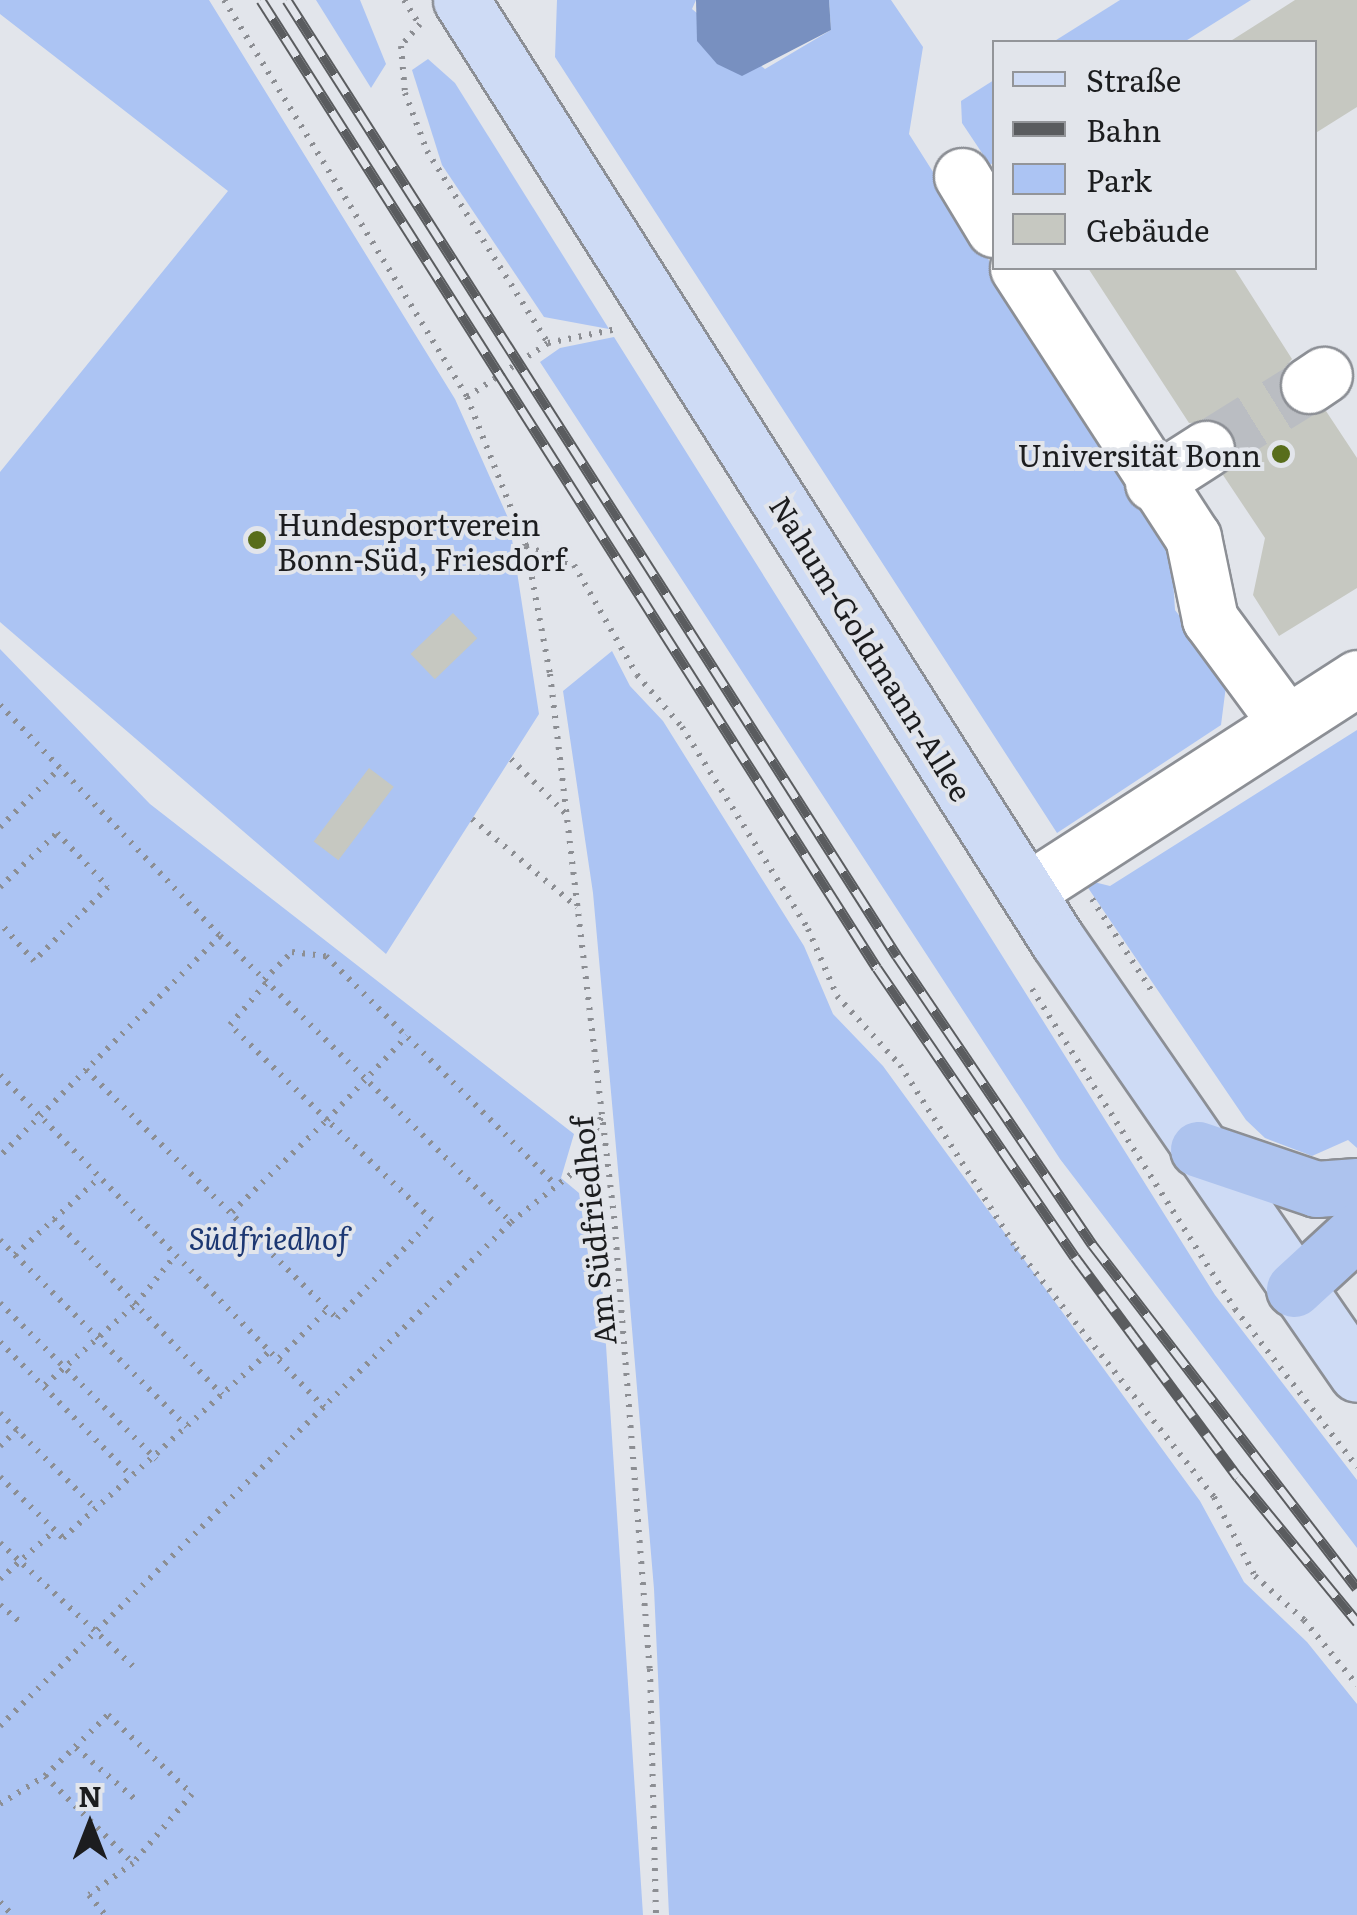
<!DOCTYPE html>
<meta charset="utf-8">
<style>
body{margin:0}
#map{position:relative;width:1357px;height:1915px;overflow:hidden;background:#e2e5eb;font-family:Literata,serif}
div>[style]{position:absolute}
.green>*{inset:0;background:#acc4f3}
.water>*{inset:0;background:#7890c0}
.building>*{inset:0;background:#c6c8c1;transform-origin:0 0}
.minor-tunnel>*{height:55px;margin-top:-27.5px;transform-origin:0;background:repeating-linear-gradient(90deg,#babdc2 0 55px,transparent 0 83px)}
.path>*{height:6px;margin-top:-3px;transform-origin:0;background:repeating-linear-gradient(90deg,#8c8e93 0 2.5px,transparent 0 10.5px)}
.roads{filter:drop-shadow(2px 0 #8c8f95) drop-shadow(-2px 0 #8c8f95) drop-shadow(0 2px #8c8f95) drop-shadow(0 -2px #8c8f95)}
.minor>*{height:55px;margin:-27.5px;padding:0 27.5px;transform-origin:27.5px;border-radius:27.5px;background:#fff}
.major>*{height:55px;margin:-27.5px;padding:0 27.5px;transform-origin:27.5px;border-radius:27.5px;background:#cedbf5}
.highway>*{height:55px;margin:-27.5px;padding:0 27.5px;transform-origin:27.5px;border-radius:27.5px;background:#adc3ee}
.rail>*{height:11px;margin-top:-5.5px;transform-origin:0;background:repeating-linear-gradient(90deg,#e2e5eb 0 22px,#5a5c5f 0 44px);box-sizing:border-box;border-block:2px solid #5a5c5f}
.dots>*{width:28px;height:28px;translate:-50% -50%;box-sizing:border-box;border:5px solid #e2e5eb;border-radius:50%}
span{translate:-50% -50%;white-space:nowrap;text-align:center;line-height:1.15;-webkit-text-stroke:8px #e2e5eb;paint-order:stroke}
.poi-label{font-size:30px;color:#1c1d1f}
.right{translate:-100% -50%;text-align:right}
.left{translate:0 -50%;text-align:left}
.street-label{font-size:30px;color:#1c1d1f}
.park-label{font-size:30px;color:#1c3772;font-style:italic}
.legend{position:absolute;left:992px;top:40px;width:325px;height:230px;box-sizing:border-box;background:#e2e5eb;border:2px solid #939599;margin:0;padding:12px 18px;list-style:none;font-size:30px;color:#1c1d1f}
.legend li{display:flex;align-items:center;gap:20px;height:50px}
.legend b{width:50px;border:2px solid #939599}
.north{position:absolute;left:40px;top:1775px;width:100px;height:100px;-webkit-text-stroke:8px #e2e5eb;paint-order:stroke;rotate:0deg;font-size:28px;font-weight:700;line-height:40px;text-align:center;color:#1c1d1f}
.north::after{content:'';display:block;margin:auto;width:35px;height:45px;background:#1c1d1f;clip-path:polygon(50% 0,100% 100%,50% 72%,0 100%)}
</style>
<div id="map">
<div class="green">
<i style="clip-path:polygon(0 0,209px 0,455px 399px,509px 520px,539px 714px,386px 954px,0 622px,0 472px,228px 191px,0 14px)"></i>
<i style="clip-path:polygon(316px 0,360px 0,386px 64px,371px 88px)"></i>
<i style="clip-path:polygon(557px 0,696px 0,692px 9px,765px 69px,831px 30px,829px 0,891px 0,923px 47px,909px 134px,1171px 548px,1175px 610px,1227px 678px,1221px 725px,1057px 833px,555px 57px)"></i>
<i style="clip-path:polygon(1120px 0,1251px 0,1184px 42px,1053px 42px)"></i>
<i style="clip-path:polygon(428px 59px,455px 83px,609px 329px,544px 317px,442px 165px,412px 70px)"></i>
<i style="clip-path:polygon(994px 80px,994px 162px,990px 165px,962px 123px,961px 101px)"></i>
<i style="clip-path:polygon(614px 337px,1215px 1295px,1357px 1480px,1357px 1548px,1060px 1159px,540px 362px,560px 348px)"></i>
<i style="clip-path:polygon(0 649px,150px 804px,574px 1134px,561px 1178px,579px 1193px,588px 1254px,601px 1268px,643px 1915px,0 1915px)"></i>
<i style="clip-path:polygon(612px 651px,630px 686px,663px 721px,804px 946px,833px 1014px,883px 1066px,1200px 1501px,1244px 1582px,1307px 1642px,1357px 1704px,1357px 1915px,669px 1915px,654px 1589px,626px 1258px,593px 893px,563px 691px)"></i>
<i style="clip-path:polygon(1357px 730px,1357px 1148px,1348px 1140px,1312px 1156px,1265px 1138px,1246px 1120px,1082px 879px,1110px 886px)"></i>
</div>
<div class="water">
<i style="clip-path:polygon(696px 0,829px 0,831px 30px,742px 76px,717px 64px,697px 41px)"></i>
</div>
<div class="building">
<i style="clip-path:polygon(1295px 0,1357px 0,1357px 107px,1314px 134px,1314px 42px,1229px 42px)"></i>
<i style="clip-path:polygon(1088px 268px,1234px 268px,1292px 359px,1281px 372px,1283px 401px,1296px 413px,1326px 411px,1357px 458px,1357px 588px,1279px 636px,1253px 595px,1265px 538px,1223px 475px,1234px 462px,1233px 433px,1219px 421px,1189px 423px)"></i>
<i style="left:453px;top:613px;width:35px;height:59px;rotate:46deg"></i>
<i style="left:369px;top:768px;width:31px;height:92px;rotate:37deg"></i>
</div>
<div class="minor-tunnel">
<i style="left:1206px;top:449px;width:121px;rotate:-31.9deg"></i>
</div>
<div class="path">
<i style="left:224px;top:0;width:465px;rotate:58.5deg"></i>
<i style="left:467px;top:397px;width:160px;rotate:68.4deg"></i>
<i style="left:526px;top:546px;width:130px;rotate:79.4deg"></i>
<i style="left:550px;top:674px;width:546px;rotate:83.27deg"></i>
<i style="left:614px;top:1216px;width:454px;rotate:85.5deg"></i>
<i style="left:650px;top:1669px;width:246px;rotate:88.6deg"></i>
<i style="left:404px;top:0;width:28px;rotate:58deg"></i>
<i style="left:420px;top:24px;width:29px;rotate:131deg"></i>
<i style="left:401px;top:46px;width:47px;rotate:85.1deg"></i>
<i style="left:405px;top:93px;width:62px;rotate:69.2deg"></i>
<i style="left:427px;top:151px;width:227px;rotate:57.8deg"></i>
<i style="left:467px;top:397px;width:97px;rotate:-33.7deg"></i>
<i style="left:548px;top:343px;width:70px;rotate:-11.5deg"></i>
<i style="left:526px;top:546px;width:52px;rotate:21.6deg"></i>
<i style="left:574px;top:565px;width:127px;rotate:60.2deg"></i>
<i style="left:637px;top:675px;width:69px;rotate:49.1deg"></i>
<i style="left:682px;top:727px;width:238px;rotate:58deg"></i>
<i style="left:808px;top:929px;width:73px;rotate:66.6deg"></i>
<i style="left:837px;top:996px;width:93px;rotate:47.6deg"></i>
<i style="left:900px;top:1065px;width:217px;rotate:57.6deg"></i>
<i style="left:1016px;top:1248px;width:318px;rotate:51.5deg"></i>
<i style="left:1214px;top:1497px;width:89px;rotate:62.6deg"></i>
<i style="left:1255px;top:1576px;width:66px;rotate:41.9deg"></i>
<i style="left:1304px;top:1620px;width:84px;rotate:50.8deg"></i>
<i style="left:0;top:705px;width:319px;rotate:46.4deg"></i>
<i style="left:220px;top:936px;width:311px;rotate:135deg"></i>
<i style="left:511px;top:759px;width:79px;rotate:45deg"></i>
<i style="left:472px;top:819px;width:137px;rotate:40deg"></i>
<i style="left:0;top:827px;width:84px;rotate:-44.5deg"></i>
<i style="left:0;top:887px;width:79px;rotate:-43.5deg"></i>
<i style="left:57px;top:833px;width:74px;rotate:46.6deg"></i>
<i style="left:108px;top:887px;width:105px;rotate:135deg"></i>
<i style="left:34px;top:961px;width:51px;rotate:-131.8deg"></i>
<i style="left:1092px;top:899px;width:112px;rotate:57deg"></i>
<i style="left:220px;top:936px;width:408px;rotate:44.5deg"></i>
<i style="left:264px;top:980px;width:40px;rotate:-45deg"></i>
<i style="left:292px;top:952px;width:34px;rotate:7deg"></i>
<i style="left:326px;top:956px;width:322px;rotate:44.9deg"></i>
<i style="left:1032px;top:989px;width:379px;rotate:57.6deg"></i>
<i style="left:1235px;top:1309px;width:200px;rotate:52.3deg"></i>
<i style="left:86px;top:1070px;width:353px;rotate:44.7deg"></i>
<i style="left:337px;top:1318px;width:136px;rotate:-45.9deg"></i>
<i style="left:432px;top:1220px;width:145px;rotate:-136.4deg"></i>
<i style="left:327px;top:1120px;width:116px;rotate:-46.4deg"></i>
<i style="left:0;top:1075px;width:464px;rotate:45.7deg"></i>
<i style="left:232px;top:1212px;width:132px;rotate:-44.1deg"></i>
<i style="left:327px;top:1120px;width:136px;rotate:-135.6deg"></i>
<i style="left:230px;top:1025px;width:57px;rotate:-49.3deg"></i>
<i style="left:54px;top:1219px;width:243px;rotate:46.3deg"></i>
<i style="left:0;top:1240px;width:264px;rotate:45deg"></i>
<i style="left:15px;top:1255px;width:113px;rotate:-42.5deg"></i>
<i style="left:0;top:1303px;width:221px;rotate:45deg"></i>
<i style="left:0;top:1342px;width:189px;rotate:45.6deg"></i>
<i style="left:279px;top:1358px;width:69px;rotate:-45deg"></i>
<i style="left:45px;top:1385px;width:122px;rotate:-41.7deg"></i>
<i style="left:136px;top:1304px;width:59px;rotate:-51.2deg"></i>
<i style="left:0;top:1413px;width:136px;rotate:45deg"></i>
<i style="left:0;top:1446px;width:23px;rotate:-43deg"></i>
<i style="left:0;top:1477px;width:88px;rotate:44.1deg"></i>
<i style="left:63px;top:1538px;width:280px;rotate:-42.1deg"></i>
<i style="left:0;top:1543px;width:181px;rotate:42.8deg"></i>
<i style="left:0;top:1579px;width:72px;rotate:-41.6deg"></i>
<i style="left:0;top:1605px;width:26px;rotate:40deg"></i>
<i style="left:0;top:1726px;width:718px;rotate:-44.6deg"></i>
<i style="left:511px;top:1222px;width:87px;rotate:-38.5deg"></i>
<i style="left:579px;top:1168px;width:58px;rotate:-66.5deg"></i>
<i style="left:76px;top:1748px;width:79px;rotate:40.9deg"></i>
<i style="left:45px;top:1776px;width:124px;rotate:44.7deg"></i>
<i style="left:0;top:1804px;width:53px;rotate:-31.9deg"></i>
<i style="left:45px;top:1776px;width:88px;rotate:-44.1deg"></i>
<i style="left:108px;top:1715px;width:115px;rotate:43.2deg"></i>
<i style="left:192px;top:1794px;width:91px;rotate:130.5deg"></i>
<i style="left:133px;top:1863px;width:54px;rotate:144deg"></i>
<i style="left:89px;top:1895px;width:26px;rotate:51deg"></i>
<i style="left:0;top:1902px;width:18px;rotate:47deg"></i>
</div>
<div class="roads">
<div class="minor">
<i style="left:962px;top:176px;width:62px;rotate:58.9deg"></i>
<i style="left:1018px;top:268px;width:321px;rotate:57deg"></i>
<i style="left:1193px;top:537px;width:84px;rotate:78.3deg"></i>
<i style="left:1210px;top:619px;width:128px;rotate:53.6deg"></i>
<i style="left:1309px;top:385px;width:18px;rotate:-34deg"></i>
<i style="left:1153px;top:483px;width:63px;rotate:-32.7deg"></i>
<i style="left:1027px;top:891px;width:393px;rotate:-32.8deg"></i>
</div>
<div class="major">
<i style="left:461px;top:0;width:1114px;rotate:57.61deg"></i>
<i style="left:1058px;top:941px;width:526px;rotate:55.37deg"></i>
</div>
<div class="highway">
<i style="left:1198px;top:1149px;width:125px;rotate:18.7deg"></i>
<i style="left:1316px;top:1189px;width:41px;rotate:-4.2deg"></i>
<i style="left:1294px;top:1289px;width:86px;rotate:-42.6deg"></i>
</div>
</div>
<div class="rail">
<i style="left:261px;top:0;width:1147px;rotate:57.53deg"></i>
<i style="left:877px;top:968px;width:350px;rotate:55.6deg"></i>
<i style="left:1075px;top:1257px;width:274px;rotate:53.5deg"></i>
<i style="left:1238px;top:1477px;width:188px;rotate:50.6deg"></i>
<i style="left:287px;top:0;width:1134px;rotate:57.46deg"></i>
<i style="left:897px;top:956px;width:348px;rotate:55.9deg"></i>
<i style="left:1092px;top:1244px;width:434px;rotate:52.4deg"></i>
</div>
<div class="dots">
<i style="left:1281px;top:454px;background:#586d1b"></i>
<i style="left:257px;top:540px;background:#586d1b"></i>
</div>
<div class="poi-label">
<span class="right" style="left:1261px;top:454px">Universität Bonn</span>
<span class="left" style="left:277px;top:540px">Hundesportverein<br>Bonn-Süd, Friesdorf</span>
</div>
<div class="street-label">
<span style="left:872px;top:648px;rotate:58deg">Nahum-Goldmann-Allee</span>
<span style="left:592px;top:1231px;rotate:-96deg">Am Südfriedhof</span>
</div>
<div class="park-label">
<span style="left:269px;top:1237px">Südfriedhof</span>
</div>
<ul class="legend">
<li><b style="height:12px;background:#cedbf5"></b>Straße</li>
<li><b style="height:12px;background:#5a5c5f"></b>Bahn</li>
<li><b style="height:28px;background:#acc4f3"></b>Park</li>
<li><b style="height:28px;background:#c6c8c1"></b>Gebäude</li>
</ul>
<div class="north">N</div>
</div>
